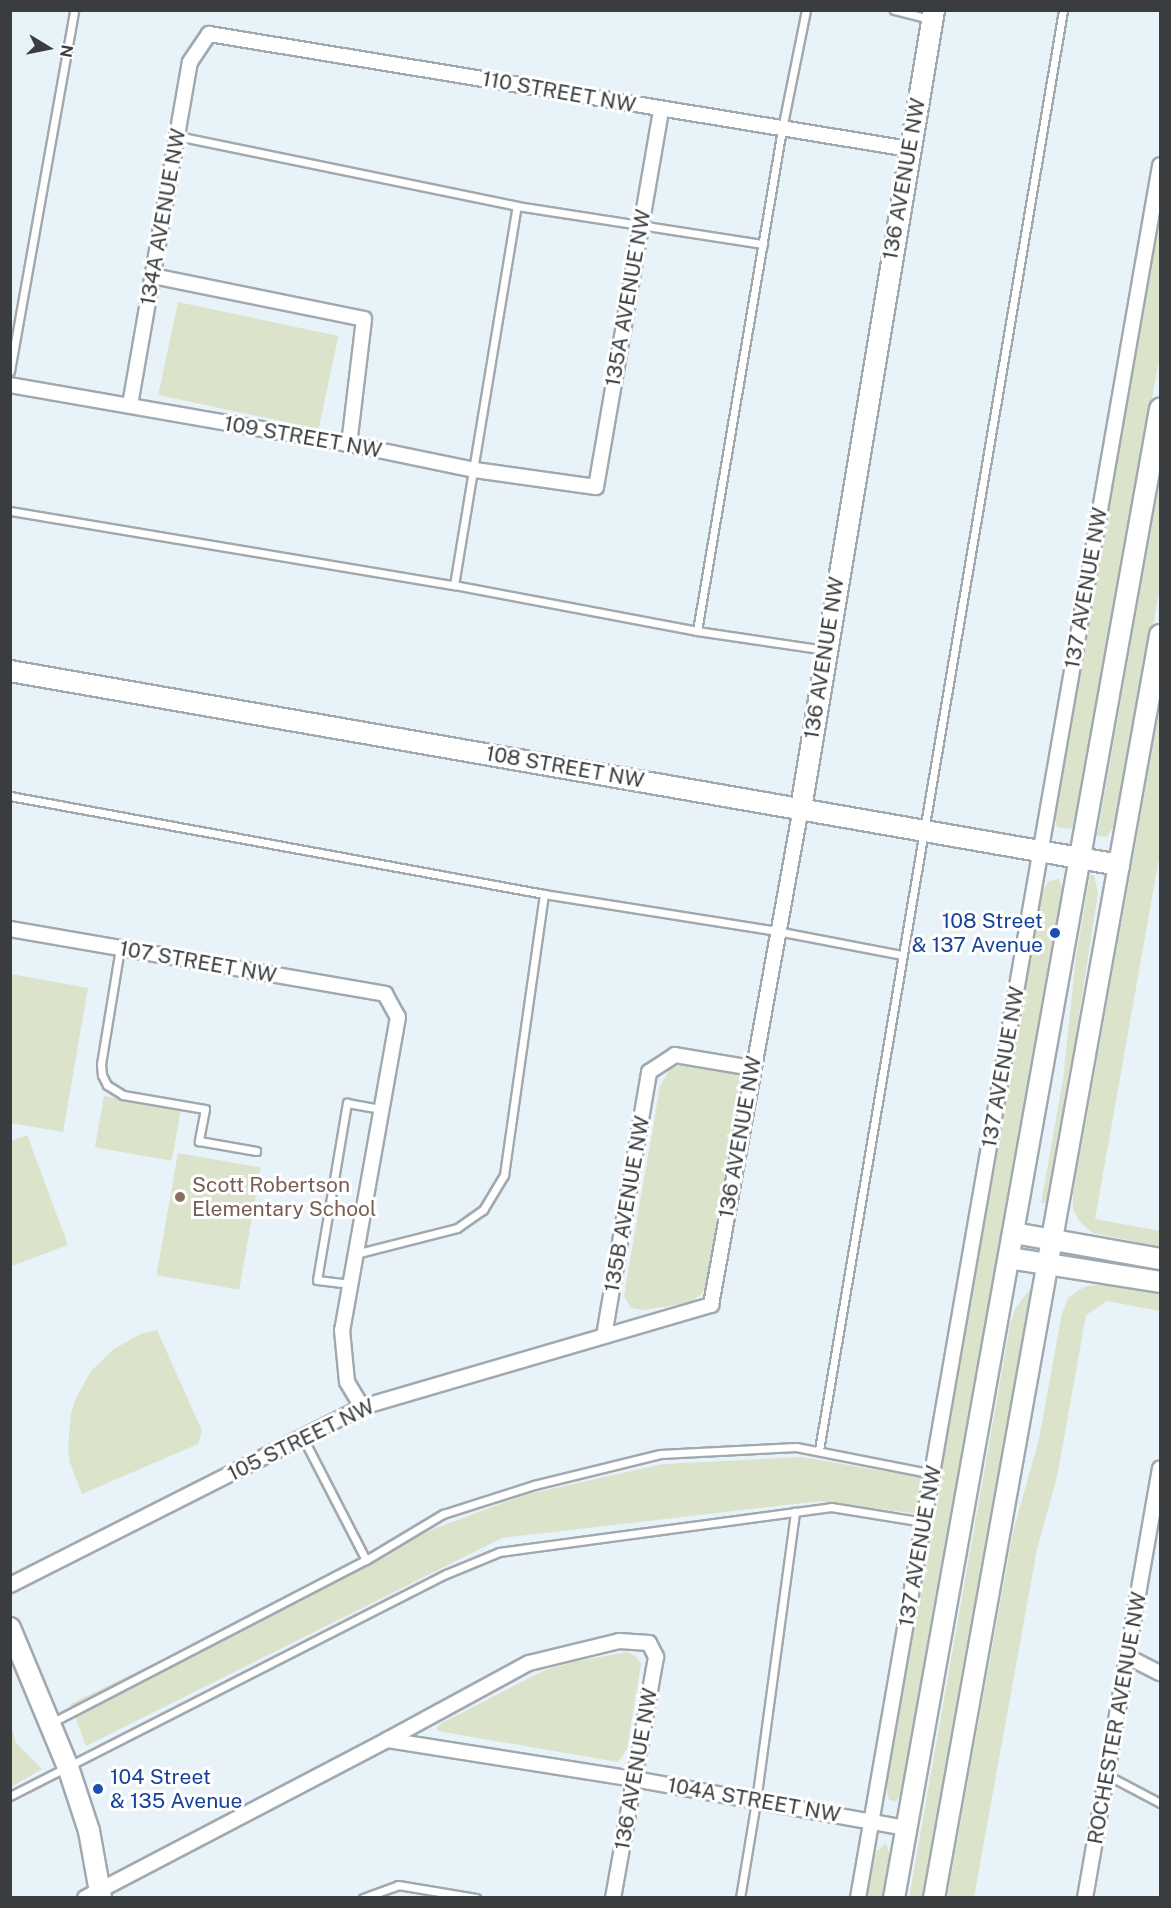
<!DOCTYPE html>
<style>
body{margin:0}
#map{position:relative;width:1171px;height:1908px;overflow:hidden;background:#e8f2f9;font-family:"Public Sans",sans-serif}
div>[style]{position:absolute}
.green>*{inset:0;background:#dbe3ca;transform-origin:0 0}
.roads{filter:drop-shadow(2px 0 #a0a9b0) drop-shadow(-2px 0 #a0a9b0) drop-shadow(0 2px #a0a9b0) drop-shadow(0 -2px #a0a9b0)}
.lane>*{height:7px;margin:-3.5px;padding:0 3.5px;transform-origin:3.5px;border-radius:3.5px;background:#fff}
.street>*{height:14px;margin:-7px;padding:0 7px;transform-origin:7px;border-radius:7px;background:#fff}
.secondary>*{height:20px;margin:-10px;padding:0 10px;transform-origin:10px;border-radius:10px;background:#fff}
.dots>*{width:16px;height:16px;translate:-50% -50%;box-sizing:border-box;border:3px solid #fff;border-radius:50%}
span{translate:-50% -50%;white-space:nowrap;text-align:center;line-height:1.15;-webkit-text-stroke:6px #fff;paint-order:stroke}
.street-label{font-size:21px;color:#393d40}
.transit-label{font-size:21px;color:#164399}
.right{translate:-100% -50%;text-align:right}
.left{translate:0 -50%;text-align:left}
.education-label{font-size:21px;color:#785e54}
.frame{position:absolute;inset:0;border:12px solid #393d40;pointer-events:none}
.north{position:absolute;left:18px;top:18px;width:60px;height:60px;-webkit-text-stroke:4px #fff;paint-order:stroke;rotate:100deg;font-size:16px;font-weight:700;line-height:24px;text-align:center;color:#393d40}
.north::after{content:'';display:block;margin:auto;width:21px;height:27px;background:#393d40;clip-path:polygon(50% 0,100% 100%,50% 72%,0 100%)}
</style>
<div id="map">
<div class="green">
<i style="clip-path:polygon(1160px 208px,1160px 353px,1078px 818px,1071px 829px,1057px 827px,1055px 818px)"></i>
<i style="left:178px;top:302px;width:164px;height:95px;rotate:12deg"></i>
<i style="clip-path:polygon(1160px 479px,1160px 585px,1120px 816px,1107px 837px,1097px 836px)"></i>
<i style="clip-path:polygon(1160px 707px,1160px 852px,1095px 1219px,1160px 1231px,1160px 1247px,1093px 1233px,1080px 1222px,1073px 1210px,1073px 1193px)"></i>
<i style="clip-path:polygon(1090px 875px,1094px 875px,1098px 893px,1050px 1204px,1041px 1203px,1063px 1080px,1076px 956px)"></i>
<i style="clip-path:polygon(1059px 878px,1064px 895px,905px 1788px,896px 1801px,889px 1800px,886px 1785px,1042px 892px,1048px 882px)"></i>
<i style="clip-path:polygon(11px 974px,88px 988px,63px 1132px,11px 1123px)"></i>
<i style="clip-path:polygon(689px 1062px,734px 1070px,739px 1074px,741px 1083px,707px 1281px,702px 1294px,689px 1303px,642px 1310px,631px 1308px,624px 1296px,660px 1086px,670px 1069px)"></i>
<i style="left:104px;top:1096px;width:78px;height:52px;rotate:10deg"></i>
<i style="clip-path:polygon(27px 1135px,68px 1245px,11px 1266px,11px 1141px)"></i>
<i style="left:178px;top:1153px;width:84px;height:124px;rotate:10deg"></i>
<i style="clip-path:polygon(1095px 1255px,1160px 1267px,1160px 1274px,1094px 1263px)"></i>
<i style="clip-path:polygon(1100px 1284px,1160px 1294px,1160px 1311px,1107px 1301px,1086px 1315px,1057px 1477px,1037px 1549px,974px 1897px,947px 1897px,1013px 1532px,1039px 1439px,1062px 1313px,1069px 1297px,1084px 1287px)"></i>
<i style="clip-path:polygon(1030px 1289px,1033px 1290px,927px 1897px,909px 1898px,1010px 1325px,1015px 1309px)"></i>
<i style="clip-path:polygon(157px 1330px,202px 1431px,198px 1444px,82px 1494px,70px 1463px,68px 1447px,71px 1414px,76px 1398px,91px 1371px,114px 1349px,141px 1334px)"></i>
<i style="clip-path:polygon(802px 1457px,924px 1478px,918px 1514px,820px 1501px,502px 1538px,86px 1746px,70px 1704px,431px 1530px,524px 1495px,663px 1464px)"></i>
<i style="clip-path:polygon(627px 1652px,637px 1657px,641px 1664px,627px 1749px,618px 1762px,438px 1731px,437px 1727px,442px 1723px,545px 1670px,573px 1662px)"></i>
<i style="clip-path:polygon(11px 1726px,16px 1743px,42px 1769px,11px 1787px)"></i>
<i style="clip-path:polygon(886px 1843px,892px 1861px,885px 1897px,866px 1898px,876px 1852px)"></i>
</div>
<div class="roads">
<div class="lane">
<i style="left:894px;top:10px;width:37px;rotate:14deg"></i>
<i style="left:177px;top:136px;width:347px;rotate:11.6deg"></i>
<i style="left:517px;top:206px;width:249px;rotate:8.8deg"></i>
<i style="left:10px;top:371px;width:367px;rotate:-79.9deg"></i>
<i style="left:10px;top:511px;width:450px;rotate:9.5deg"></i>
<i style="left:454px;top:585px;width:247px;rotate:10.7deg"></i>
<i style="left:697px;top:631px;width:509px;rotate:-80.39deg"></i>
<i style="left:782px;top:129px;width:121px;rotate:-78.6deg"></i>
<i style="left:454px;top:585px;width:384px;rotate:-80.6deg"></i>
<i style="left:697px;top:631px;width:129px;rotate:8.4deg"></i>
<i style="left:10px;top:796px;width:543px;rotate:10.4deg"></i>
<i style="left:544px;top:894px;width:236px;rotate:9deg"></i>
<i style="left:777px;top:931px;width:127px;rotate:10.9deg"></i>
<i style="left:120px;top:948px;width:118px;rotate:99.3deg"></i>
<i style="left:101px;top:1064px;width:11px;rotate:85deg"></i>
<i style="left:102px;top:1075px;width:11px;rotate:63deg"></i>
<i style="left:107px;top:1085px;width:19px;rotate:32deg"></i>
<i style="left:123px;top:1095px;width:83px;rotate:9.7deg"></i>
<i style="left:205px;top:1109px;width:33px;rotate:101deg"></i>
<i style="left:199px;top:1141px;width:58px;rotate:10deg"></i>
<i style="left:355px;top:1254px;width:105px;rotate:-14.3deg"></i>
<i style="left:457px;top:1228px;width:32px;rotate:-35deg"></i>
<i style="left:483px;top:1210px;width:41px;rotate:-59deg"></i>
<i style="left:504px;top:1175px;width:284px;rotate:-81.9deg"></i>
<i style="left:350px;top:1284px;width:33px;rotate:-173deg"></i>
<i style="left:317px;top:1280px;width:180px;rotate:-80.4deg"></i>
<i style="left:347px;top:1103px;width:35px;rotate:10deg"></i>
<i style="left:303px;top:1438px;width:137px;rotate:62.7deg"></i>
<i style="left:819px;top:1450px;width:1461px;rotate:-80.38deg"></i>
<i style="left:51px;top:1723px;width:355px;rotate:-27.4deg"></i>
<i style="left:366px;top:1560px;width:90px;rotate:-30.9deg"></i>
<i style="left:443px;top:1514px;width:96px;rotate:-17.7deg"></i>
<i style="left:534px;top:1485px;width:130px;rotate:-13.8deg"></i>
<i style="left:660px;top:1454px;width:136px;rotate:-2.9deg"></i>
<i style="left:796px;top:1447px;width:140px;rotate:11.1deg"></i>
<i style="left:1107px;top:1775px;width:60px;rotate:27.8deg"></i>
<i style="left:10px;top:1796px;width:489px;rotate:-27deg"></i>
<i style="left:446px;top:1574px;width:57px;rotate:-22.5deg"></i>
<i style="left:499px;top:1552px;width:335px;rotate:-7.7deg"></i>
<i style="left:831px;top:1507px;width:94px;rotate:9.2deg"></i>
<i style="left:363px;top:1898px;width:37px;rotate:-20deg"></i>
<i style="left:398px;top:1885px;width:79px;rotate:9.5deg"></i>
<i style="left:740px;top:1898px;width:98px;rotate:-80.6deg"></i>
<i style="left:756px;top:1801px;width:292px;rotate:-82.3deg"></i>
</div>
<div class="street">
<i style="left:153px;top:276px;width:215px;rotate:11.5deg"></i>
<i style="left:364px;top:319px;width:126px;rotate:96.8deg"></i>
<i style="left:10px;top:385px;width:344px;rotate:9.9deg"></i>
<i style="left:349px;top:444px;width:129px;rotate:11.7deg"></i>
<i style="left:475px;top:470px;width:122px;rotate:8deg"></i>
<i style="left:596px;top:487px;width:383px;rotate:-80.2deg"></i>
<i style="left:130px;top:405px;width:348px;rotate:-80.1deg"></i>
<i style="left:190px;top:62px;width:34px;rotate:-56deg"></i>
<i style="left:209px;top:34px;width:709px;rotate:9.33deg"></i>
<i style="left:10px;top:929px;width:381px;rotate:9.8deg"></i>
<i style="left:385px;top:994px;width:26px;rotate:61deg"></i>
<i style="left:398px;top:1017px;width:318px;rotate:100.1deg"></i>
<i style="left:342px;top:1330px;width:52px;rotate:84.5deg"></i>
<i style="left:347px;top:1382px;width:29px;rotate:59deg"></i>
<i style="left:604px;top:1336px;width:268px;rotate:-80.3deg"></i>
<i style="left:649px;top:1072px;width:31px;rotate:-33deg"></i>
<i style="left:675px;top:1055px;width:78px;rotate:9.6deg"></i>
<i style="left:10px;top:1585px;width:394px;rotate:-26.8deg"></i>
<i style="left:362px;top:1407px;width:364px;rotate:-16.3deg"></i>
<i style="left:711px;top:1305px;width:505px;rotate:-79.74deg"></i>
<i style="left:1128px;top:1657px;width:36px;rotate:27deg"></i>
<i style="left:387px;top:1740px;width:250px;rotate:9deg"></i>
<i style="left:634px;top:1779px;width:277px;rotate:10.2deg"></i>
<i style="left:85px;top:1898px;width:341px;rotate:-27.6deg"></i>
<i style="left:387px;top:1740px;width:162px;rotate:-28.5deg"></i>
<i style="left:529px;top:1663px;width:93px;rotate:-13.7deg"></i>
<i style="left:619px;top:1641px;width:30px;rotate:4deg"></i>
<i style="left:649px;top:1643px;width:16px;rotate:63deg"></i>
<i style="left:656px;top:1657px;width:245px;rotate:100.1deg"></i>
<i style="left:858px;top:1898px;width:1759px;rotate:-80.11deg"></i>
<i style="left:1085px;top:1898px;width:436px;rotate:-80.1deg"></i>
</div>
<div class="secondary">
<i style="left:10px;top:671px;width:1126px;rotate:9.92deg"></i>
<i style="left:801px;top:808px;width:809px;rotate:-80.54deg"></i>
<i style="left:1014px;top:1233px;width:148px;rotate:10.1deg"></i>
<i style="left:1009px;top:1258px;width:153px;rotate:9deg"></i>
<i style="left:10px;top:1628px;width:151px;rotate:67.4deg"></i>
<i style="left:68px;top:1767px;width:67px;rotate:71.8deg"></i>
<i style="left:89px;top:1831px;width:68px;rotate:79.8deg"></i>
<i style="left:894px;top:1898px;width:1513px;rotate:-79.87deg"></i>
<i style="left:934px;top:1898px;width:1283px;rotate:-79.85deg"></i>
</div>
</div>
<div class="dots">
<i style="left:1055px;top:933px;background:#1a4fb4"></i>
<i style="left:180px;top:1197px;background:#8d6e63"></i>
<i style="left:98px;top:1789px;background:#1a4fb4"></i>
</div>
<div class="street-label">
<span style="left:559px;top:92px;rotate:10deg">110 STREET NW</span>
<span style="left:904px;top:179px;rotate:-80deg">136 AVENUE NW</span>
<span style="left:163px;top:217px;rotate:-80deg">134A AVENUE NW</span>
<span style="left:628px;top:298px;rotate:-80deg">135A AVENUE NW</span>
<span style="left:303px;top:437px;rotate:10deg">109 STREET NW</span>
<span style="left:1086px;top:588px;rotate:-80deg">137 AVENUE NW</span>
<span style="left:824px;top:658px;rotate:-81deg">136 AVENUE NW</span>
<span style="left:565px;top:767px;rotate:10deg">108 STREET NW</span>
<span style="left:198px;top:962px;rotate:10deg">107 STREET NW</span>
<span style="left:1003px;top:1067px;rotate:-80deg">137 AVENUE NW</span>
<span style="left:740px;top:1137px;rotate:-80deg">136 AVENUE NW</span>
<span style="left:627px;top:1204px;rotate:-80deg">135B AVENUE NW</span>
<span style="left:301px;top:1440px;rotate:-26deg">105 STREET NW</span>
<span style="left:920px;top:1546px;rotate:-80deg">137 AVENUE NW</span>
<span style="left:1117px;top:1718px;rotate:-80deg">ROCHESTER AVENUE NW</span>
<span style="left:636px;top:1769px;rotate:-80deg">136 AVENUE NW</span>
<span style="left:754px;top:1800px;rotate:10deg">104A STREET NW</span>
</div>
<div class="transit-label">
<span class="right" style="left:1043px;top:933px">108 Street<br>&amp; 137 Avenue</span>
<span class="left" style="left:110px;top:1789px">104 Street<br>&amp; 135 Avenue</span>
</div>
<div class="education-label">
<span class="left" style="left:192px;top:1197px">Scott Robertson<br>Elementary School</span>
</div>
<div class="frame"></div>
<div class="north">N</div>
</div>
